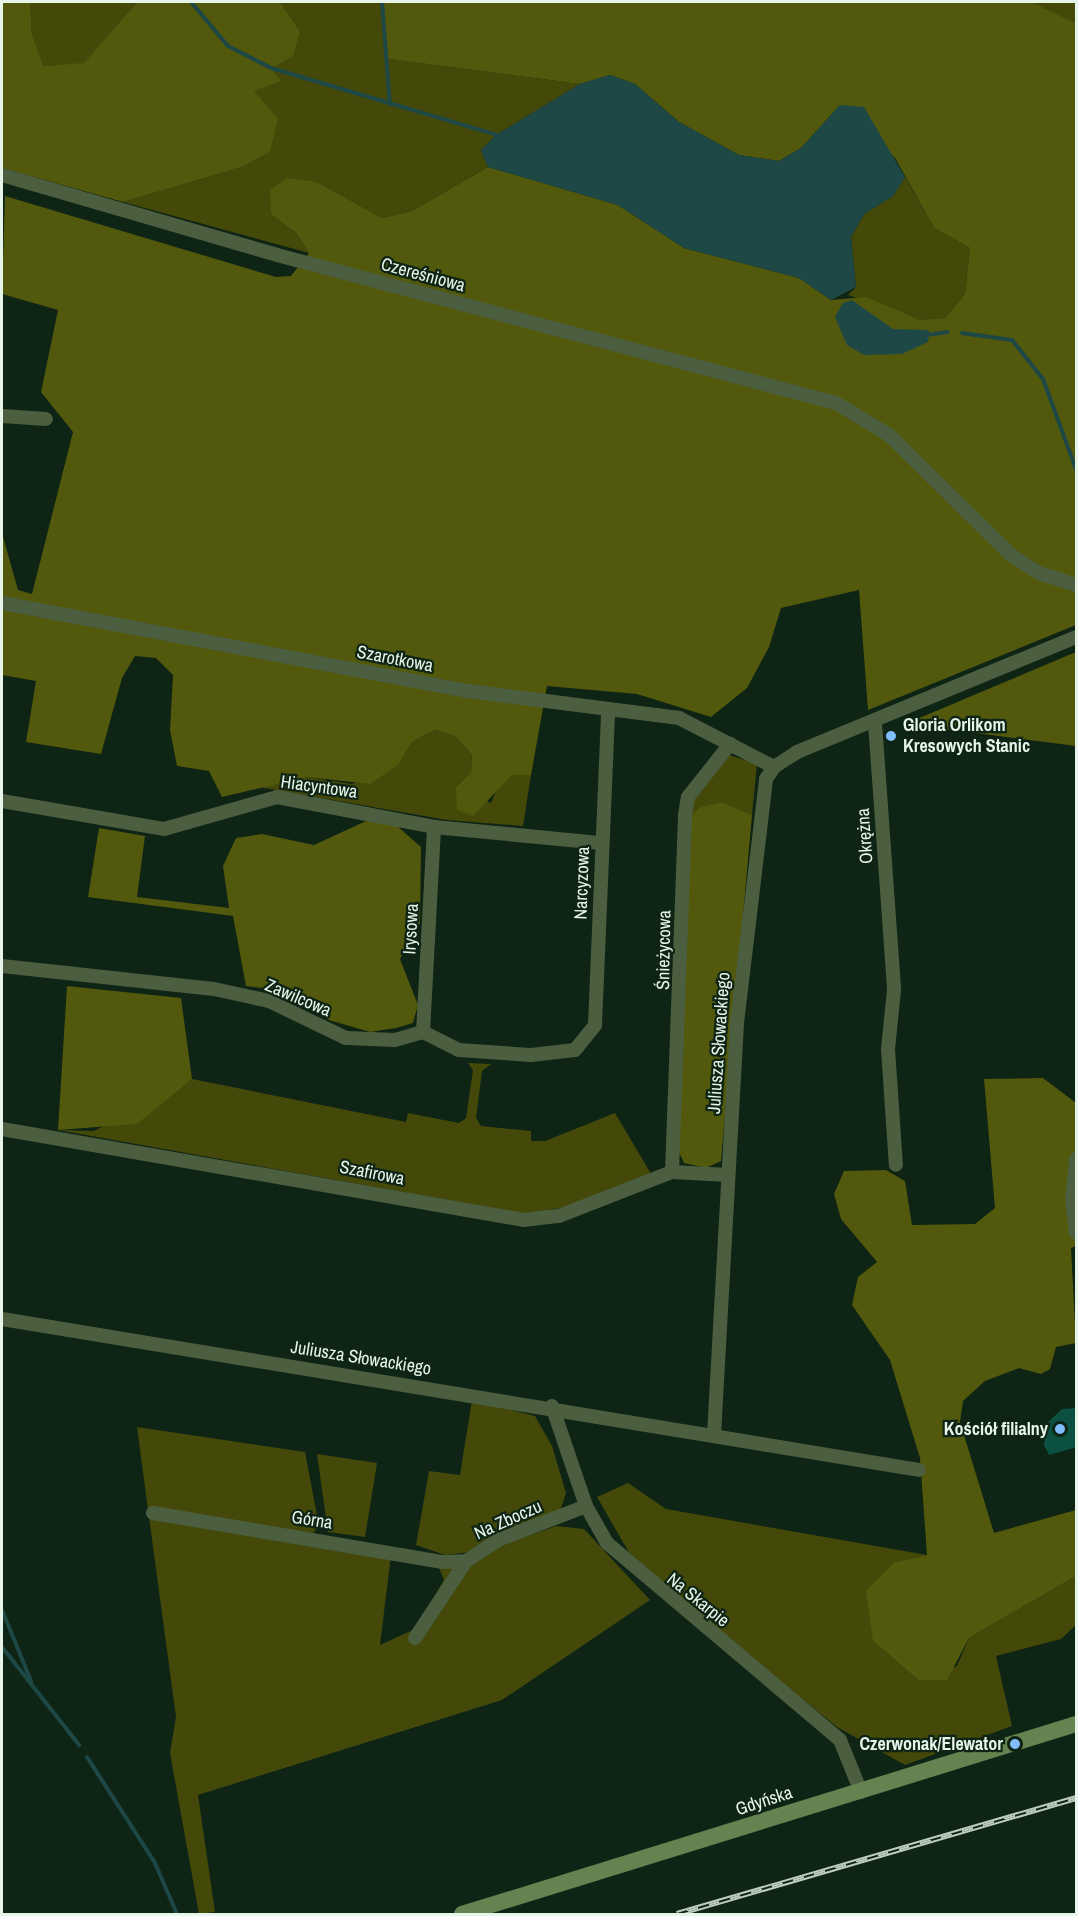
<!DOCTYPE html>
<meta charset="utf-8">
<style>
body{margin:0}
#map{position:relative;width:1078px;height:1916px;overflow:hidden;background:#0e2415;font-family:"Archivo Narrow",sans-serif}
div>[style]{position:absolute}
.green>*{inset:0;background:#44490a}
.forest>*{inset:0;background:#52580c}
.water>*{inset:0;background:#1e4846}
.stream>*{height:4px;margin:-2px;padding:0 2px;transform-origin:2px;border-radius:2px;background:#1e4846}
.building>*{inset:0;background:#0b5040}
.minor>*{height:14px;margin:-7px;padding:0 7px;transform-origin:7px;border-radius:7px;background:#4c5e40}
.secondary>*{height:16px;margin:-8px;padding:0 8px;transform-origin:8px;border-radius:8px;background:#658251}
.rail>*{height:6px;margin-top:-3px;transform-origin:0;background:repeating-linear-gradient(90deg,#0e2415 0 11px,#becdc1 0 22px);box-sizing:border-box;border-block:2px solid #becdc1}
.dots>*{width:16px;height:16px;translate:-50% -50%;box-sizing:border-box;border:3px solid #0e2415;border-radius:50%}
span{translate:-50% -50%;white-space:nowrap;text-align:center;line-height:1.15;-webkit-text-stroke:4.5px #0e2415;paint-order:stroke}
.street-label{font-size:18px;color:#e6f4e9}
.poi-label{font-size:18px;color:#e6f4e9;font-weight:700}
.left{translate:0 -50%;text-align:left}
.right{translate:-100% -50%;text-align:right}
.frame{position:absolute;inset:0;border:3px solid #e6f4e9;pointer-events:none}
</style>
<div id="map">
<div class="green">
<i style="clip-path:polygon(30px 2px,137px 2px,84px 64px,42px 66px,32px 34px)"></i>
<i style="clip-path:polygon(280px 2px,381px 2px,390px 59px,580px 84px,496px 135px,481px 150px,488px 167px,412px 211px,382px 218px,317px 182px,271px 214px,297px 234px,309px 253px,123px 202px,242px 167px,270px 152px,253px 91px,282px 81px,271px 68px,300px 31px)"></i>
<i style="clip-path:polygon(1032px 2px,1076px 2px,1076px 23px)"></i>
<i style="clip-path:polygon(905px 177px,934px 228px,970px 248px,965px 294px,945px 318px,920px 320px,848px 295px,856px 287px,851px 237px,864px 214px,893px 196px)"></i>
<i style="clip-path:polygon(435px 730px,455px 736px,472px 755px,471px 772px,456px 787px,491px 803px,498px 786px,512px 775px,531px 775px,523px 826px,447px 820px,259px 787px,307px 777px,352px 784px,399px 764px,412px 742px)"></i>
<i style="clip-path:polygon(729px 755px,757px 764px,752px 815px,723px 802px,691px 816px,691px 804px)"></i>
<i style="clip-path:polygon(468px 1063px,491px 1064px,482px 1071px,476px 1118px,481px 1126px,531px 1131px,531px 1141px,545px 1141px,615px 1113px,650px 1172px,645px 1180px,583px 1204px,525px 1214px,58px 1130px,94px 1131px,192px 1079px,406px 1122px,408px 1113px,459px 1123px,466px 1118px,473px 1070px)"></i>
<i style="clip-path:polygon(472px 1400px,535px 1416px,552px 1446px,566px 1493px,561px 1508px,545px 1521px,471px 1552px,445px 1555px,416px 1545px,429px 1471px,460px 1475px)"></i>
<i style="clip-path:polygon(137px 1427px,305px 1452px,319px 1526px,313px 1533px,148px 1510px)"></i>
<i style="clip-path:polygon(317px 1454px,377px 1463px,365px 1537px,328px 1532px)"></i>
<i style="clip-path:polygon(628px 1483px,666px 1509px,927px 1555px,895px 1562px,873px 1641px,918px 1680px,957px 1666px,969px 1638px,1076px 1576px,1076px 1625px,1061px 1639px,996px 1656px,1012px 1726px,905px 1765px,837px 1727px,635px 1563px,597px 1497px)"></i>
<i style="clip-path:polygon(149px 1517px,391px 1555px,380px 1645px,415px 1629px,444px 1580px,439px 1568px,556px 1526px,584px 1529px,650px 1600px,502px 1700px,198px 1795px,215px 1912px,199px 1914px,170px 1753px,176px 1717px)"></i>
</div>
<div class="forest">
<i style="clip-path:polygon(2px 2px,30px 2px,32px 34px,43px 66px,84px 63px,137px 2px,280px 2px,300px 31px,293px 56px,271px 68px,282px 81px,254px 91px,278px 119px,270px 152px,242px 167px,123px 202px,2px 168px)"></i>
<i style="clip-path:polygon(381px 2px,1032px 2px,1076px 23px,1076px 625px,868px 710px,859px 590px,781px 608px,769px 647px,747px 688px,711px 717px,637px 694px,547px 686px,531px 775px,512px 775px,473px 816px,457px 810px,456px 787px,471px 772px,472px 755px,455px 736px,435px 730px,412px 742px,399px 764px,370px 784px,307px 777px,222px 797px,209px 771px,177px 766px,170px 730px,173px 675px,156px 658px,135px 656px,122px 678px,101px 754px,26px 742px,36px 681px,2px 675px,2px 533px,18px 590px,32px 594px,73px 432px,41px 392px,58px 310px,2px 294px,5px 196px,276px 277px,291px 276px,309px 253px,297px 234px,271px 214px,270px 190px,287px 178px,317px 182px,382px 218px,412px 211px,488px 167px,618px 205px,684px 248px,799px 278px,831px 300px,866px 297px,920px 320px,945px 318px,965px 294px,970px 248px,934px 228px,895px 158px,840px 105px,801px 148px,779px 161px,739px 155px,679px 122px,635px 84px,610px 75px,580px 84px,389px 59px)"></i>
<i style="clip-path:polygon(1076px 652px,1076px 746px,905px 724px)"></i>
<i style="clip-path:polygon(723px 802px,752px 815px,721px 1161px,706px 1168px,684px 1163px,678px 1150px,691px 816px,701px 807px)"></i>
<i style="clip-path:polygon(366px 821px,396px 825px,421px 847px,420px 923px,400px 959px,418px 1005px,413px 1023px,396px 1028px,370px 1032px,329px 1020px,281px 990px,246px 986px,233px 916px,88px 897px,99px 828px,145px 836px,137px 897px,229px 908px,223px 866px,236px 838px,262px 834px,314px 845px)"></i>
<i style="clip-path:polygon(67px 986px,181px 998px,192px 1079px,137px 1124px,58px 1130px)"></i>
<i style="clip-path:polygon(1043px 1078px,1076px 1103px,1076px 1246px,1071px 1248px,1076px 1343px,1056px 1347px,1050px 1369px,1041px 1374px,1019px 1368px,985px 1381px,963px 1401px,960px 1422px,994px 1533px,1076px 1510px,1076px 1576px,969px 1638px,947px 1680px,918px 1680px,873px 1641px,866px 1591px,895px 1562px,927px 1555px,920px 1458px,890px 1360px,852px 1305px,858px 1277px,877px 1262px,841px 1219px,834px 1194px,844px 1171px,886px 1170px,905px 1181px,912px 1225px,975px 1224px,995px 1208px,984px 1079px)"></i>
</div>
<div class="water">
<i style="clip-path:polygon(610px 75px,635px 84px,679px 122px,739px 155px,779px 161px,801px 148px,840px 105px,864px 107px,905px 177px,893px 196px,864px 214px,851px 237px,856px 287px,831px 300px,799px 278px,684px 248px,618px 205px,488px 167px,481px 150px,496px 135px,580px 84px)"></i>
<i style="clip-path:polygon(852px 300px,893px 329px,929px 330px,928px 342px,902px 354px,864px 355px,847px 345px,835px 317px,843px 303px)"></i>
</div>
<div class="stream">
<i style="left:191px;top:2px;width:57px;rotate:49.9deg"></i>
<i style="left:228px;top:46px;width:48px;rotate:27.1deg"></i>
<i style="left:271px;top:68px;width:239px;rotate:16.5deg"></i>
<i style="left:382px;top:2px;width:103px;rotate:85.6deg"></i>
<i style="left:962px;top:333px;width:50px;rotate:8deg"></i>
<i style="left:1012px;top:340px;width:50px;rotate:51.5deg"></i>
<i style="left:1043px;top:379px;width:96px;rotate:69.9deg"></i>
<i style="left:926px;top:335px;width:22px;rotate:-8deg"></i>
<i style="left:2px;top:1610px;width:77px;rotate:67.8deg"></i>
<i style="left:2px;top:1647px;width:125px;rotate:51.8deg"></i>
<i style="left:87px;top:1757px;width:126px;rotate:57.3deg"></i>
<i style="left:155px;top:1863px;width:56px;rotate:66.7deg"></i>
</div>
<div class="building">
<i style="clip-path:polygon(1077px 1408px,1077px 1447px,1049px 1455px,1044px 1445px,1046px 1424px,1062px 1409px)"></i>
</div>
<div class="minor">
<i style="left:2px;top:175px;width:286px;rotate:16.2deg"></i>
<i style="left:277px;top:255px;width:578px;rotate:14.83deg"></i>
<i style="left:836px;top:403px;width:62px;rotate:31.1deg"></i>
<i style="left:889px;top:435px;width:171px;rotate:44.5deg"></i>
<i style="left:1011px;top:555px;width:33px;rotate:33deg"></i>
<i style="left:1039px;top:573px;width:39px;rotate:18deg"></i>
<i style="left:2px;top:416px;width:44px;rotate:3.9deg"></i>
<i style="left:2px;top:603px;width:474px;rotate:10.7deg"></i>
<i style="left:468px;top:691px;width:213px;rotate:7.3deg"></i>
<i style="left:679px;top:718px;width:107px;rotate:27.3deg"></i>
<i style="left:875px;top:723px;width:268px;rotate:85.9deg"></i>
<i style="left:894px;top:990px;width:59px;rotate:95.8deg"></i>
<i style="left:888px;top:1049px;width:116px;rotate:86.1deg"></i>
<i style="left:2px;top:801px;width:164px;rotate:9.8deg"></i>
<i style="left:164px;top:829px;width:117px;rotate:-15.8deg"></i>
<i style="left:277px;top:797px;width:160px;rotate:10.8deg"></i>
<i style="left:434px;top:827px;width:168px;rotate:5.5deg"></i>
<i style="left:2px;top:966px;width:213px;rotate:6.2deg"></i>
<i style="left:214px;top:989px;width:56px;rotate:12.3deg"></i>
<i style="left:269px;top:1001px;width:85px;rotate:25.7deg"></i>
<i style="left:346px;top:1038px;width:49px;rotate:2.3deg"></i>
<i style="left:395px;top:1040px;width:29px;rotate:-16deg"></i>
<i style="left:423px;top:1032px;width:40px;rotate:26.6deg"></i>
<i style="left:459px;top:1050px;width:72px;rotate:4deg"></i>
<i style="left:531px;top:1055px;width:44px;rotate:-6.5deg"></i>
<i style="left:575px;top:1050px;width:32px;rotate:-51deg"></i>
<i style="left:595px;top:1025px;width:314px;rotate:-87.6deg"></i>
<i style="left:423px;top:1032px;width:205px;rotate:-86.9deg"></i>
<i style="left:2px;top:1129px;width:530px;rotate:9.89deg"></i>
<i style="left:524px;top:1220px;width:35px;rotate:-7deg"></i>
<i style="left:559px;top:1216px;width:121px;rotate:-21.3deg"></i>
<i style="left:672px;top:1172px;width:56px;rotate:3.1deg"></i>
<i style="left:1076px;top:1159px;width:41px;rotate:95.6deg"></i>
<i style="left:1072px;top:1200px;width:33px;rotate:83deg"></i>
<i style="left:672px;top:1172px;width:357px;rotate:-87.9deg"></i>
<i style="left:685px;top:815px;width:18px;rotate:-81deg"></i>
<i style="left:688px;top:797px;width:68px;rotate:-51.6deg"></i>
<i style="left:2px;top:1319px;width:929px;rotate:9.35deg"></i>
<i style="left:552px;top:1406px;width:106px;rotate:71.2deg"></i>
<i style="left:586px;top:1506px;width:43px;rotate:60.4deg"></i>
<i style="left:607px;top:1543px;width:305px;rotate:40.2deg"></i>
<i style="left:840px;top:1740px;width:56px;rotate:68deg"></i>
<i style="left:714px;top:1435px;width:413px;rotate:-86.8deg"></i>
<i style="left:737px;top:1023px;width:246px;rotate:-83.2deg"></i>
<i style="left:766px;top:779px;width:14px;rotate:-56deg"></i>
<i style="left:774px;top:767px;width:27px;rotate:-33deg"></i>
<i style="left:797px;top:752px;width:302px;rotate:-22.4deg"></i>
<i style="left:153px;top:1513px;width:294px;rotate:9.6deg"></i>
<i style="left:443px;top:1562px;width:23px;rotate:-2deg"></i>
<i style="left:415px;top:1638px;width:92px;rotate:-56.5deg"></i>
<i style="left:466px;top:1561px;width:38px;rotate:-33deg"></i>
<i style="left:498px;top:1540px;width:94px;rotate:-21.1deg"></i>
</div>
<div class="secondary">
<i style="left:462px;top:1914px;width:643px;rotate:-17.19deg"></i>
</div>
<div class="rail">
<i style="left:677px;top:1914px;width:416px;rotate:-16.2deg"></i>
</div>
<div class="dots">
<i style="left:891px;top:736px;background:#81bdfa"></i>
<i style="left:1060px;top:1429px;background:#81bdfa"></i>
<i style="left:1015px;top:1744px;background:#81bdfa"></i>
</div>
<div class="street-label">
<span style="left:423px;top:275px;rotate:15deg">Czereśniowa</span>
<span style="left:395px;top:659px;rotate:11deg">Szarotkowa</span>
<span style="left:319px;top:787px;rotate:8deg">Hiacyntowa</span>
<span style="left:865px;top:836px;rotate:-94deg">Okrężna</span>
<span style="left:582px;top:883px;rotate:-88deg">Narcyzowa</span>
<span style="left:411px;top:929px;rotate:-87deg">Irysowa</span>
<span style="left:664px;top:950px;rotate:-89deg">Śnieżycowa</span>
<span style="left:298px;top:998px;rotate:23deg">Zawilcowa</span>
<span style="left:719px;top:1043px;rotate:-86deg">Juliusza Słowackiego</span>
<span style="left:372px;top:1173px;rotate:11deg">Szafirowa</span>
<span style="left:361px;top:1358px;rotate:9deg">Juliusza Słowackiego</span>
<span style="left:312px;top:1520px;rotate:9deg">Górna</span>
<span style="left:508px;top:1520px;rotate:-24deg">Na Zboczu</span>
<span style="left:698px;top:1600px;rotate:39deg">Na Skarpie</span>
<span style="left:764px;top:1801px;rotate:-18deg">Gdyńska</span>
</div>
<div class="poi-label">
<span class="left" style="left:903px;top:736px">Gloria Orlikom<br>Kresowych Stanic</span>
<span class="right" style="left:1048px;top:1429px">Kościół filialny</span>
<span class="right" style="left:1003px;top:1744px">Czerwonak/Elewator</span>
</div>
<div class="frame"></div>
</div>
